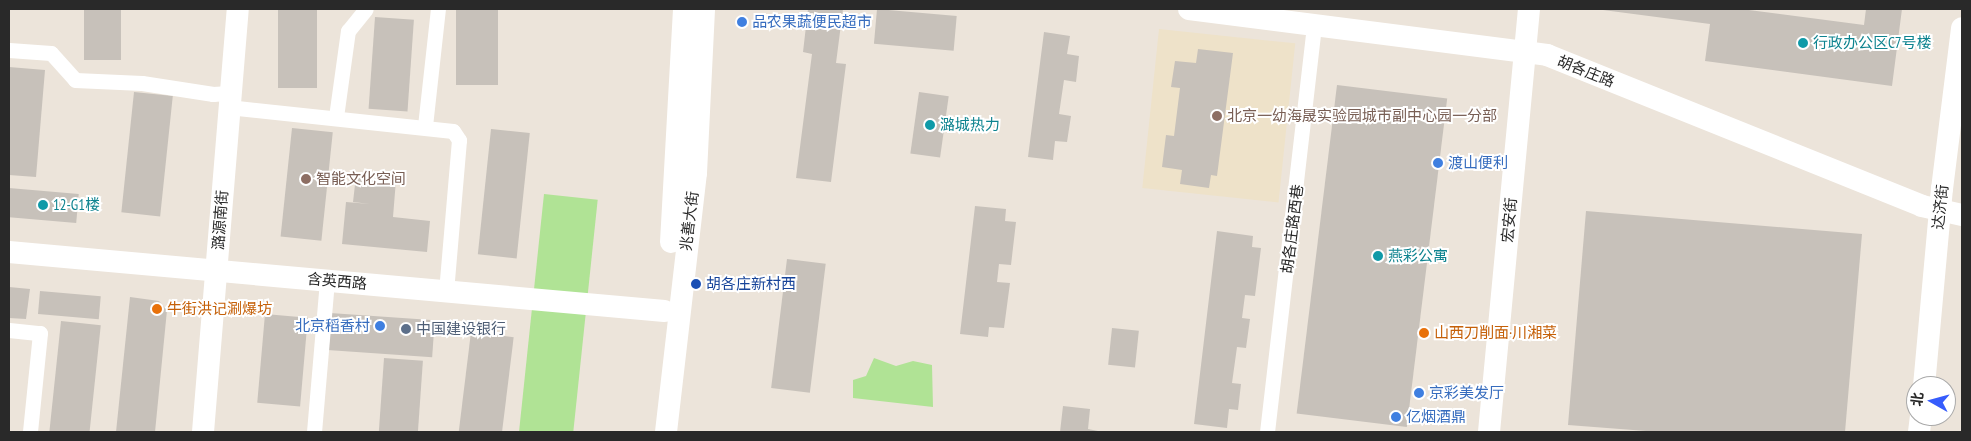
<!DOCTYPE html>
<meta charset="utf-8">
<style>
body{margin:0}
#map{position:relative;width:1971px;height:441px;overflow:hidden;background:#ece4da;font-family:"PT Sans Narrow","Noto Sans SC",sans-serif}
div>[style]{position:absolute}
.education>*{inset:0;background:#eee2c9;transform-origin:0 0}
.green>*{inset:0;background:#b0e395;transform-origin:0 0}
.building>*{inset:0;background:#c7c1ba;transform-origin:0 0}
.street>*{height:15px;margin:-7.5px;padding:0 7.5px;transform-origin:7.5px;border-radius:7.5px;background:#fff}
.secondary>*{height:22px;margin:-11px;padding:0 11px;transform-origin:11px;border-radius:11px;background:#fff}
.dots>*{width:14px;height:14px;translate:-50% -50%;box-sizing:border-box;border:2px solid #fff;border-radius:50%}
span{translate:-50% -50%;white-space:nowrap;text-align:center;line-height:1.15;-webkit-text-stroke:4px #fff;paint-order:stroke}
.shop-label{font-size:15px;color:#366cbe}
.left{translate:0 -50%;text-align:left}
.right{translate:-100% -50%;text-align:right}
.culture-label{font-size:15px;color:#0d838f}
.street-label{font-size:15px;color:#292929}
.education-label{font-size:15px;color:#785e54}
.transit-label{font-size:15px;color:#164399}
.food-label{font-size:15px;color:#c56008}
.service-label{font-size:15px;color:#4e5e75}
.frame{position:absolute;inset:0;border:10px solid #292929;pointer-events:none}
.north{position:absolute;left:1906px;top:376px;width:50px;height:50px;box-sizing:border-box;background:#fff;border:1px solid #a9a9a9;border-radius:50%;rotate:277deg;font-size:14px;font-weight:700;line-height:20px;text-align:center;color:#292929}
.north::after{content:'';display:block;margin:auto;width:18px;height:22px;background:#365cfc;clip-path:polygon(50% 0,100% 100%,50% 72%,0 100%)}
</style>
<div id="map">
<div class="education">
<i style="left:1159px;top:29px;width:137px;height:160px;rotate:6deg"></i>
</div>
<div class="green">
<i style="left:544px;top:194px;width:54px;height:240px;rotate:6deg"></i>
<i style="clip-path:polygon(874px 358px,896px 366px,913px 361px,932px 365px,933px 407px,853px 398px,853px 380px,866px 376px)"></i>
</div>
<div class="building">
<i style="left:84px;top:9px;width:37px;height:51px"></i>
<i style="left:278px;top:9px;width:39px;height:79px"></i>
<i style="left:456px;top:9px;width:42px;height:76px"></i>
<i style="clip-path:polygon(808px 9px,843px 9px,836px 63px,846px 64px,831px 182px,796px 178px,812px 54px,803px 52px)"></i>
<i style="left:877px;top:9px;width:80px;height:35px;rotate:5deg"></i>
<i style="clip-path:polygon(1741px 9px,1864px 25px,1866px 9px,1902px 9px,1892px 86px,1705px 61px,1710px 24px,1603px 10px)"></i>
<i style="left:375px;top:17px;width:39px;height:92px;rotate:4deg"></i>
<i style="clip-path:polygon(1044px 32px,1070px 36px,1067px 54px,1079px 56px,1076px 82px,1064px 80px,1059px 114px,1071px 116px,1067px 142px,1055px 141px,1053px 160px,1028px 157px)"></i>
<i style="clip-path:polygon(1198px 49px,1233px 53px,1217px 176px,1211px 175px,1209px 188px,1180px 184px,1182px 170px,1162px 167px,1166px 135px,1174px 136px,1180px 88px,1171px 87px,1175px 61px,1196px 63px)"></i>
<i style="clip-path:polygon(9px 67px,45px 70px,36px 177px,9px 175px)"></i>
<i style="left:1337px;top:85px;width:111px;height:331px;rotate:7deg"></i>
<i style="left:134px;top:92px;width:39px;height:121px;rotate:6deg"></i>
<i style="left:919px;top:92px;width:30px;height:62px;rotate:8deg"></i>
<i style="left:292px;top:128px;width:41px;height:109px;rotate:6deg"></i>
<i style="left:491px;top:129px;width:39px;height:126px;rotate:6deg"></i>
<i style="clip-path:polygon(356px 176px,396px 180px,393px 217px,430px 221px,427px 252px,342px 244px,346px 202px,370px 204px,353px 202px)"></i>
<i style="left:9px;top:188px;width:70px;height:29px;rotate:5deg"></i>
<i style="clip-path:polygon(975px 206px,1006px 209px,1005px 221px,1016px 222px,1011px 265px,999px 264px,997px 282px,1010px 283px,1004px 328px,989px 327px,988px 337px,960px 334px)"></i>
<i style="clip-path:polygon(1586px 211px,1862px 234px,1845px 432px,1659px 432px,1568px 425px)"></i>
<i style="clip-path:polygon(1217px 231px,1253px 236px,1252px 247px,1261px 248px,1255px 296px,1245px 295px,1242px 318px,1250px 319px,1246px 348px,1237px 347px,1232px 383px,1241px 384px,1238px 410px,1229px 409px,1227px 428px,1194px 424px)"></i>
<i style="left:787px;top:259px;width:39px;height:130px;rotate:7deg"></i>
<i style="clip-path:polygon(9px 287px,30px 289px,26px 319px,9px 318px)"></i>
<i style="left:40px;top:291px;width:61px;height:23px;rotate:5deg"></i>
<i style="clip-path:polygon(130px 297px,159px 301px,167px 310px,155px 432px,116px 432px)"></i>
<i style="left:330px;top:313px;width:105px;height:37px;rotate:4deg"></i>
<i style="left:265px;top:314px;width:43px;height:89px;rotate:5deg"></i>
<i style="left:61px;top:321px;width:40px;height:111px;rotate:6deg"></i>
<i style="left:1112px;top:328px;width:27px;height:37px;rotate:6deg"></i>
<i style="left:471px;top:332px;width:43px;height:101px;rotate:7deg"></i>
<i style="left:384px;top:358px;width:39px;height:74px;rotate:4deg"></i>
<i style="clip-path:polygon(1063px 406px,1090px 409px,1088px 429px,1103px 432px,1060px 432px)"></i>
</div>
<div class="street">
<i style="left:9px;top:50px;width:42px;rotate:4.1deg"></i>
<i style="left:51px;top:53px;width:36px;rotate:48deg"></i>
<i style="left:75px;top:80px;width:67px;rotate:2.6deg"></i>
<i style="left:142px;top:83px;width:72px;rotate:8.8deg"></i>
<i style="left:213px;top:94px;width:16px;rotate:-4deg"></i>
<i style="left:228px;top:107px;width:226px;rotate:6.1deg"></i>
<i style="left:453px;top:131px;width:11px;rotate:56deg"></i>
<i style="left:459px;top:140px;width:152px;rotate:94.9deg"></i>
<i style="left:336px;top:117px;width:87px;rotate:-82.1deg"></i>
<i style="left:348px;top:31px;width:28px;rotate:-51deg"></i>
<i style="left:425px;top:126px;width:118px;rotate:-83.7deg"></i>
<i style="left:9px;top:330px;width:31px;rotate:6deg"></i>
<i style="left:40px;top:333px;width:100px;rotate:95.8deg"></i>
<i style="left:314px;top:432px;width:153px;rotate:-85.1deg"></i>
<i style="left:1267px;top:432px;width:410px;rotate:-83.4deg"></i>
</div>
<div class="secondary">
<i style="left:1189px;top:9px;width:361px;rotate:7.3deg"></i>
<i style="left:1547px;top:55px;width:404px;rotate:21.9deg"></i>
<i style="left:1922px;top:206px;width:41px;rotate:12.7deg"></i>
<i style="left:671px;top:242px;width:233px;rotate:-86.8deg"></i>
<i style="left:9px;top:252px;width:658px;rotate:5.15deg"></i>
<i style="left:1924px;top:386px;width:198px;rotate:-84.8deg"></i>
<i style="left:1942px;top:189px;width:162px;rotate:-82.9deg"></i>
<i style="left:203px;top:432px;width:424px;rotate:-85.3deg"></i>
<i style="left:666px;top:432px;width:261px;rotate:-83.4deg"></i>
<i style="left:696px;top:173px;width:164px;rotate:-87.2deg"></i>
<i style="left:1489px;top:432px;width:425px;rotate:-84.6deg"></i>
<i style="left:1919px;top:432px;width:16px;rotate:-83deg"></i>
</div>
<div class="dots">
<i style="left:742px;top:22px;background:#3f7fe0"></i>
<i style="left:1803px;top:43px;background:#0f9aa8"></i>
<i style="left:1217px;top:116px;background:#8d6e63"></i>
<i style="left:930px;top:125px;background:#0f9aa8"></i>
<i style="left:1438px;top:163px;background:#3f7fe0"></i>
<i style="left:306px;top:179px;background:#8d6e63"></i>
<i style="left:43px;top:205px;background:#0f9aa8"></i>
<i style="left:1378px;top:256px;background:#0f9aa8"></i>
<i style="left:696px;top:284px;background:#1a4fb4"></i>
<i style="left:157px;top:309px;background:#e8710a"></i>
<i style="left:380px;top:326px;background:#3f7fe0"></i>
<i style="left:406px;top:329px;background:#5c6f8a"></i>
<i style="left:1424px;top:333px;background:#e8710a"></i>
<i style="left:1419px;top:393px;background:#3f7fe0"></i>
<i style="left:1396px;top:417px;background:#3f7fe0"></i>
</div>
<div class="shop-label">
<span class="left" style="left:752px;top:22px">品农果蔬便民超市</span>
<span class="left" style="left:1448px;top:163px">渡山便利</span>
<span class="right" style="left:370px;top:326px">北京稻香村</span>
<span class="left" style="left:1429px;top:393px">京彩美发厅</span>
<span class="left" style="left:1406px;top:417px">亿烟酒鼎</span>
</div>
<div class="culture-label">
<span class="left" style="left:1813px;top:43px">行政办公区C7号楼</span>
<span class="left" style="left:940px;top:125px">潞城热力</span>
<span class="left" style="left:53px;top:205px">12-G1楼</span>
<span class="left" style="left:1388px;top:256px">燕彩公寓</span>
</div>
<div class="street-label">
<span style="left:1586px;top:71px;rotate:22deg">胡各庄路</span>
<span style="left:1940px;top:207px;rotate:-84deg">达济街</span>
<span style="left:220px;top:220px;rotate:-86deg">潞源南街</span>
<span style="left:1509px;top:220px;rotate:-85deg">宏安街</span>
<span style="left:689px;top:221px;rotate:-83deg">兆善大街</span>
<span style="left:1292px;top:229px;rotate:-83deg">胡各庄路西巷</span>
<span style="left:337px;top:281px;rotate:5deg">含英西路</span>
</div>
<div class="education-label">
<span class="left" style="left:1227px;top:116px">北京一幼海晟实验园城市副中心园一分部</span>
<span class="left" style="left:316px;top:179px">智能文化空间</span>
</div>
<div class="transit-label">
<span class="left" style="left:706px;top:284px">胡各庄新村西</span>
</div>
<div class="food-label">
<span class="left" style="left:167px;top:309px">牛街洪记涮爆坊</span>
<span class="left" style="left:1434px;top:333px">山西刀削面·川湘菜</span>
</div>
<div class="service-label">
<span class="left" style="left:416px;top:329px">中国建设银行</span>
</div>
<div class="frame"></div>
<div class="north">北</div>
</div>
